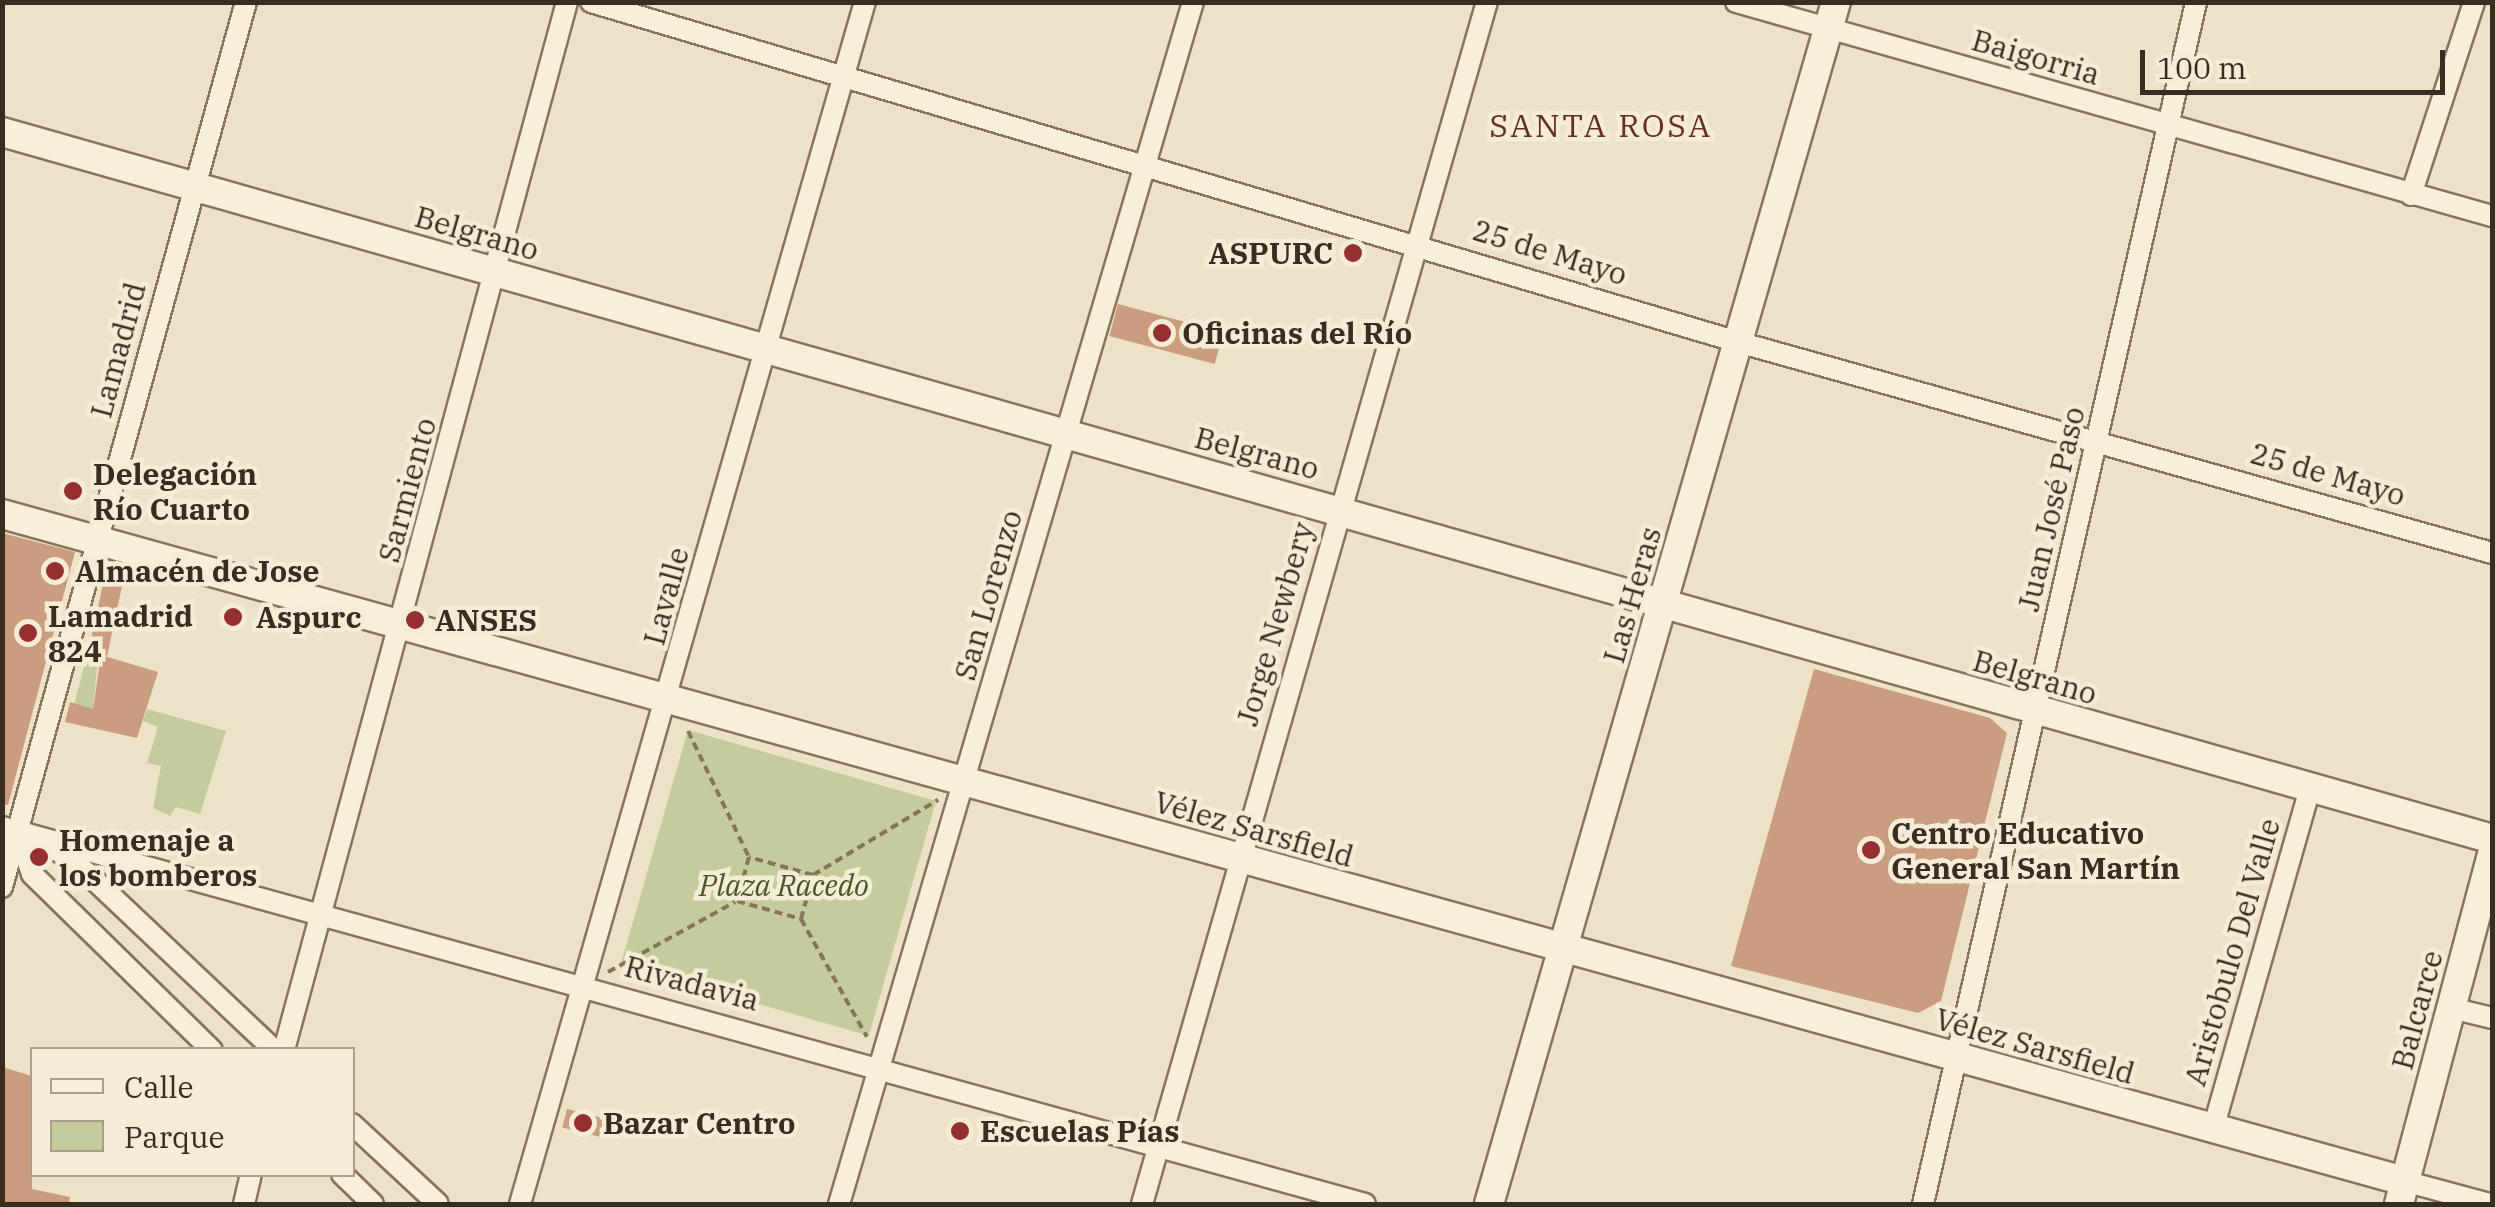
<!DOCTYPE html>
<meta charset="utf-8">
<style>
body{margin:0}
#map{position:relative;width:2495px;height:1207px;overflow:hidden;background:#ede1c7;font-family:"IBM Plex Serif",serif}
div>[style]{position:absolute}
.green>*{inset:0;background:#c6cb9b;transform-origin:0 0}
.building>*{inset:0;background:#ca9d7f;transform-origin:0 0}
.path>*{height:4px;margin-top:-2px;transform-origin:0;background:repeating-linear-gradient(90deg,#88745d 0 8px,transparent 0 13px)}
.roads{filter:drop-shadow(2px 0 #88745d) drop-shadow(-2px 0 #88745d) drop-shadow(0 2px #88745d) drop-shadow(0 -2px #88745d)}
.street>*{height:20px;margin:-10px;padding:0 10px;transform-origin:10px;border-radius:10px;background:#f8efda}
.secondary>*{height:28px;margin:-14px;padding:0 14px;transform-origin:14px;border-radius:14px;background:#f8efda}
.dots>*{width:28px;height:28px;translate:-50% -50%;box-sizing:border-box;border:5px solid #f5ecd7;border-radius:50%}
span{translate:-50% -50%;white-space:nowrap;text-align:center;line-height:1.15;-webkit-text-stroke:9px #f5ecd7;paint-order:stroke}
.street-label{font-size:30px;color:#392c20}
.poi-label{font-size:30px;color:#392c20;font-weight:700}
.right{translate:-100% -50%;text-align:right}
.left{translate:0 -50%;text-align:left}
.park-label{font-size:30px;color:#4a5528;font-style:italic}
.neighbourhood-label{font-size:32px;color:#642e21;letter-spacing:2.5px}
.frame{position:absolute;inset:0;border:5px solid #392c20;pointer-events:none}
.legend{position:absolute;left:30px;top:1047px;width:325px;height:130px;box-sizing:border-box;background:#f5ecd7;border:2px solid #aa9f8e;margin:0;padding:12px 18px;list-style:none;font-size:30px;color:#392c20}
.legend li{display:flex;align-items:center;gap:20px;height:50px}
.legend b{width:50px;border:2px solid #aa9f8e}
.scale{position:absolute;left:2140px;top:50px;width:305px;height:45px;box-sizing:border-box;border:5px solid #392c20;border-top:0;padding-left:12px;font-size:30px;line-height:35px;white-space:nowrap;color:#392c20;-webkit-text-stroke:8px #f5ecd7;paint-order:stroke}
</style>
<div id="map">
<div class="green">
<i style="clip-path:polygon(85px 663px,97px 667px,93px 709px,74px 705px)"></i>
<i style="clip-path:polygon(147px 709px,226px 731px,200px 814px,176px 807px,170px 816px,153px 808px,161px 766px,147px 763px,158px 727px,143px 721px)"></i>
<i style="left:688px;top:730px;width:258px;height:244px;rotate:16deg"></i>
</div>
<div class="building">
<i style="left:1118px;top:304px;width:109px;height:33px;rotate:15deg"></i>
<i style="clip-path:polygon(2px 533px,75px 552px,8px 805px,2px 804px)"></i>
<i style="left:107px;top:565px;width:19px;height:89px;rotate:12deg"></i>
<i style="clip-path:polygon(101px 655px,158px 672px,137px 738px,65px 722px,70px 702px,93px 709px)"></i>
<i style="clip-path:polygon(1814px 669px,1990px 718px,2007px 733px,1941px 1001px,1918px 1013px,1731px 966px)"></i>
<i style="clip-path:polygon(2px 1067px,32px 1076px,32px 1189px,70px 1197px,69px 1204px,2px 1204px)"></i>
<i style="left:567px;top:1109px;width:38px;height:19px;rotate:14deg"></i>
</div>
<div class="path">
<i style="left:688px;top:731px;width:140px;rotate:64.2deg"></i>
<i style="left:749px;top:857px;width:46px;rotate:105.3deg"></i>
<i style="left:737px;top:901px;width:66px;rotate:15.7deg"></i>
<i style="left:801px;top:919px;width:46px;rotate:-74.7deg"></i>
<i style="left:813px;top:875px;width:66px;rotate:-164.3deg"></i>
<i style="left:813px;top:875px;width:146px;rotate:-31deg"></i>
<i style="left:801px;top:919px;width:135px;rotate:60.8deg"></i>
<i style="left:608px;top:972px;width:145px;rotate:-28.9deg"></i>
</div>
<div class="roads">
<div class="street">
<i style="left:591px;top:2px;width:1196px;rotate:16.51deg"></i>
<i style="left:1738px;top:342px;width:783px;rotate:15.63deg"></i>
<i style="left:1736px;top:2px;width:786px;rotate:15.81deg"></i>
<i style="left:2411px;top:195px;width:203px;rotate:-71.9deg"></i>
<i style="left:2px;top:827px;width:1414px;rotate:15.46deg"></i>
<i style="left:18px;top:833px;width:43px;rotate:71.1deg"></i>
<i style="left:32px;top:874px;width:252px;rotate:44.4deg"></i>
<i style="left:50px;top:847px;width:22px;rotate:27deg"></i>
<i style="left:70px;top:857px;width:281px;rotate:43.4deg"></i>
<i style="left:2px;top:887px;width:918px;rotate:-74.59deg"></i>
<i style="left:2451px;top:1008px;width:42px;rotate:13.7deg"></i>
<i style="left:284px;top:1050px;width:1086px;rotate:-74.89deg"></i>
<i style="left:352px;top:1124px;width:117px;rotate:42.9deg"></i>
<i style="left:2213px;top:1129px;width:351px;rotate:-74.1deg"></i>
<i style="left:342px;top:1174px;width:43px;rotate:44.1deg"></i>
<i style="left:2404px;top:1181px;width:88px;rotate:15.1deg"></i>
<i style="left:244px;top:1204px;width:31px;rotate:-77deg"></i>
<i style="left:520px;top:1204px;width:1251px;rotate:-73.99deg"></i>
<i style="left:839px;top:1204px;width:1253px;rotate:-73.59deg"></i>
<i style="left:1142px;top:1204px;width:1251px;rotate:-73.99deg"></i>
<i style="left:1923px;top:1204px;width:1233px;rotate:-77.2deg"></i>
</div>
<div class="secondary">
<i style="left:2px;top:132px;width:2588px;rotate:15.85deg"></i>
<i style="left:2px;top:514px;width:2493px;rotate:15.52deg"></i>
<i style="left:1489px;top:1204px;width:1251px;rotate:-73.9deg"></i>
<i style="left:2399px;top:1204px;width:361px;rotate:-75.1deg"></i>
</div>
</div>
<div class="dots">
<i style="left:1353px;top:253px;background:#952f31"></i>
<i style="left:1162px;top:333px;background:#952f31"></i>
<i style="left:73px;top:491px;background:#952f31"></i>
<i style="left:55px;top:571px;background:#952f31"></i>
<i style="left:233px;top:617px;background:#952f31"></i>
<i style="left:415px;top:620px;background:#952f31"></i>
<i style="left:28px;top:633px;background:#952f31"></i>
<i style="left:1871px;top:850px;background:#952f31"></i>
<i style="left:39px;top:857px;background:#952f31"></i>
<i style="left:583px;top:1123px;background:#952f31"></i>
<i style="left:960px;top:1131px;background:#952f31"></i>
</div>
<div class="street-label">
<span style="left:2036px;top:57px;rotate:16deg">Baigorria</span>
<span style="left:477px;top:233px;rotate:16deg">Belgrano</span>
<span style="left:1550px;top:252px;rotate:17deg">25 de Mayo</span>
<span style="left:118px;top:350px;rotate:-75deg">Lamadrid</span>
<span style="left:1257px;top:453px;rotate:15deg">Belgrano</span>
<span style="left:2328px;top:474px;rotate:16deg">25 de Mayo</span>
<span style="left:407px;top:490px;rotate:-75deg">Sarmiento</span>
<span style="left:2051px;top:509px;rotate:-77deg">Juan José Paso</span>
<span style="left:988px;top:595px;rotate:-74deg">San Lorenzo</span>
<span style="left:1632px;top:595px;rotate:-74deg">Las Heras</span>
<span style="left:666px;top:596px;rotate:-75deg">Lavalle</span>
<span style="left:1275px;top:624px;rotate:-74deg">Jorge Newbery</span>
<span style="left:2035px;top:677px;rotate:16deg">Belgrano</span>
<span style="left:1254px;top:829px;rotate:16deg">Vélez Sarsfield</span>
<span style="left:2232px;top:952px;rotate:-74deg">Aristobulo Del Valle</span>
<span style="left:692px;top:983px;rotate:15deg">Rivadavia</span>
<span style="left:2417px;top:1010px;rotate:-75deg">Balcarce</span>
<span style="left:2035px;top:1046px;rotate:16deg">Vélez Sarsfield</span>
</div>
<div class="poi-label">
<span class="right" style="left:1333px;top:253px">ASPURC</span>
<span class="left" style="left:1182px;top:333px">Oficinas del Río</span>
<span class="left" style="left:93px;top:491px">Delegación<br>Río Cuarto</span>
<span class="left" style="left:75px;top:571px">Almacén de Jose</span>
<span class="left" style="left:48px;top:633px">Lamadrid<br>824</span>
<span class="left" style="left:256px;top:617px">Aspurc</span>
<span class="left" style="left:435px;top:620px">ANSES</span>
<span class="left" style="left:1891px;top:850px">Centro Educativo<br>General San Martín</span>
<span class="left" style="left:59px;top:857px">Homenaje a<br>los bomberos</span>
<span class="left" style="left:603px;top:1123px">Bazar Centro</span>
<span class="left" style="left:980px;top:1131px">Escuelas Pías</span>
</div>
<div class="park-label">
<span style="left:784px;top:885px">Plaza Racedo</span>
</div>
<div class="neighbourhood-label">
<span style="left:1601px;top:125px">SANTA ROSA</span>
</div>
<div class="frame"></div>
<ul class="legend">
<li><b style="height:12px;background:#f8efda"></b>Calle</li>
<li><b style="height:28px;background:#c6cb9b"></b>Parque</li>
</ul>
<div class="scale">100 m</div>
</div>
